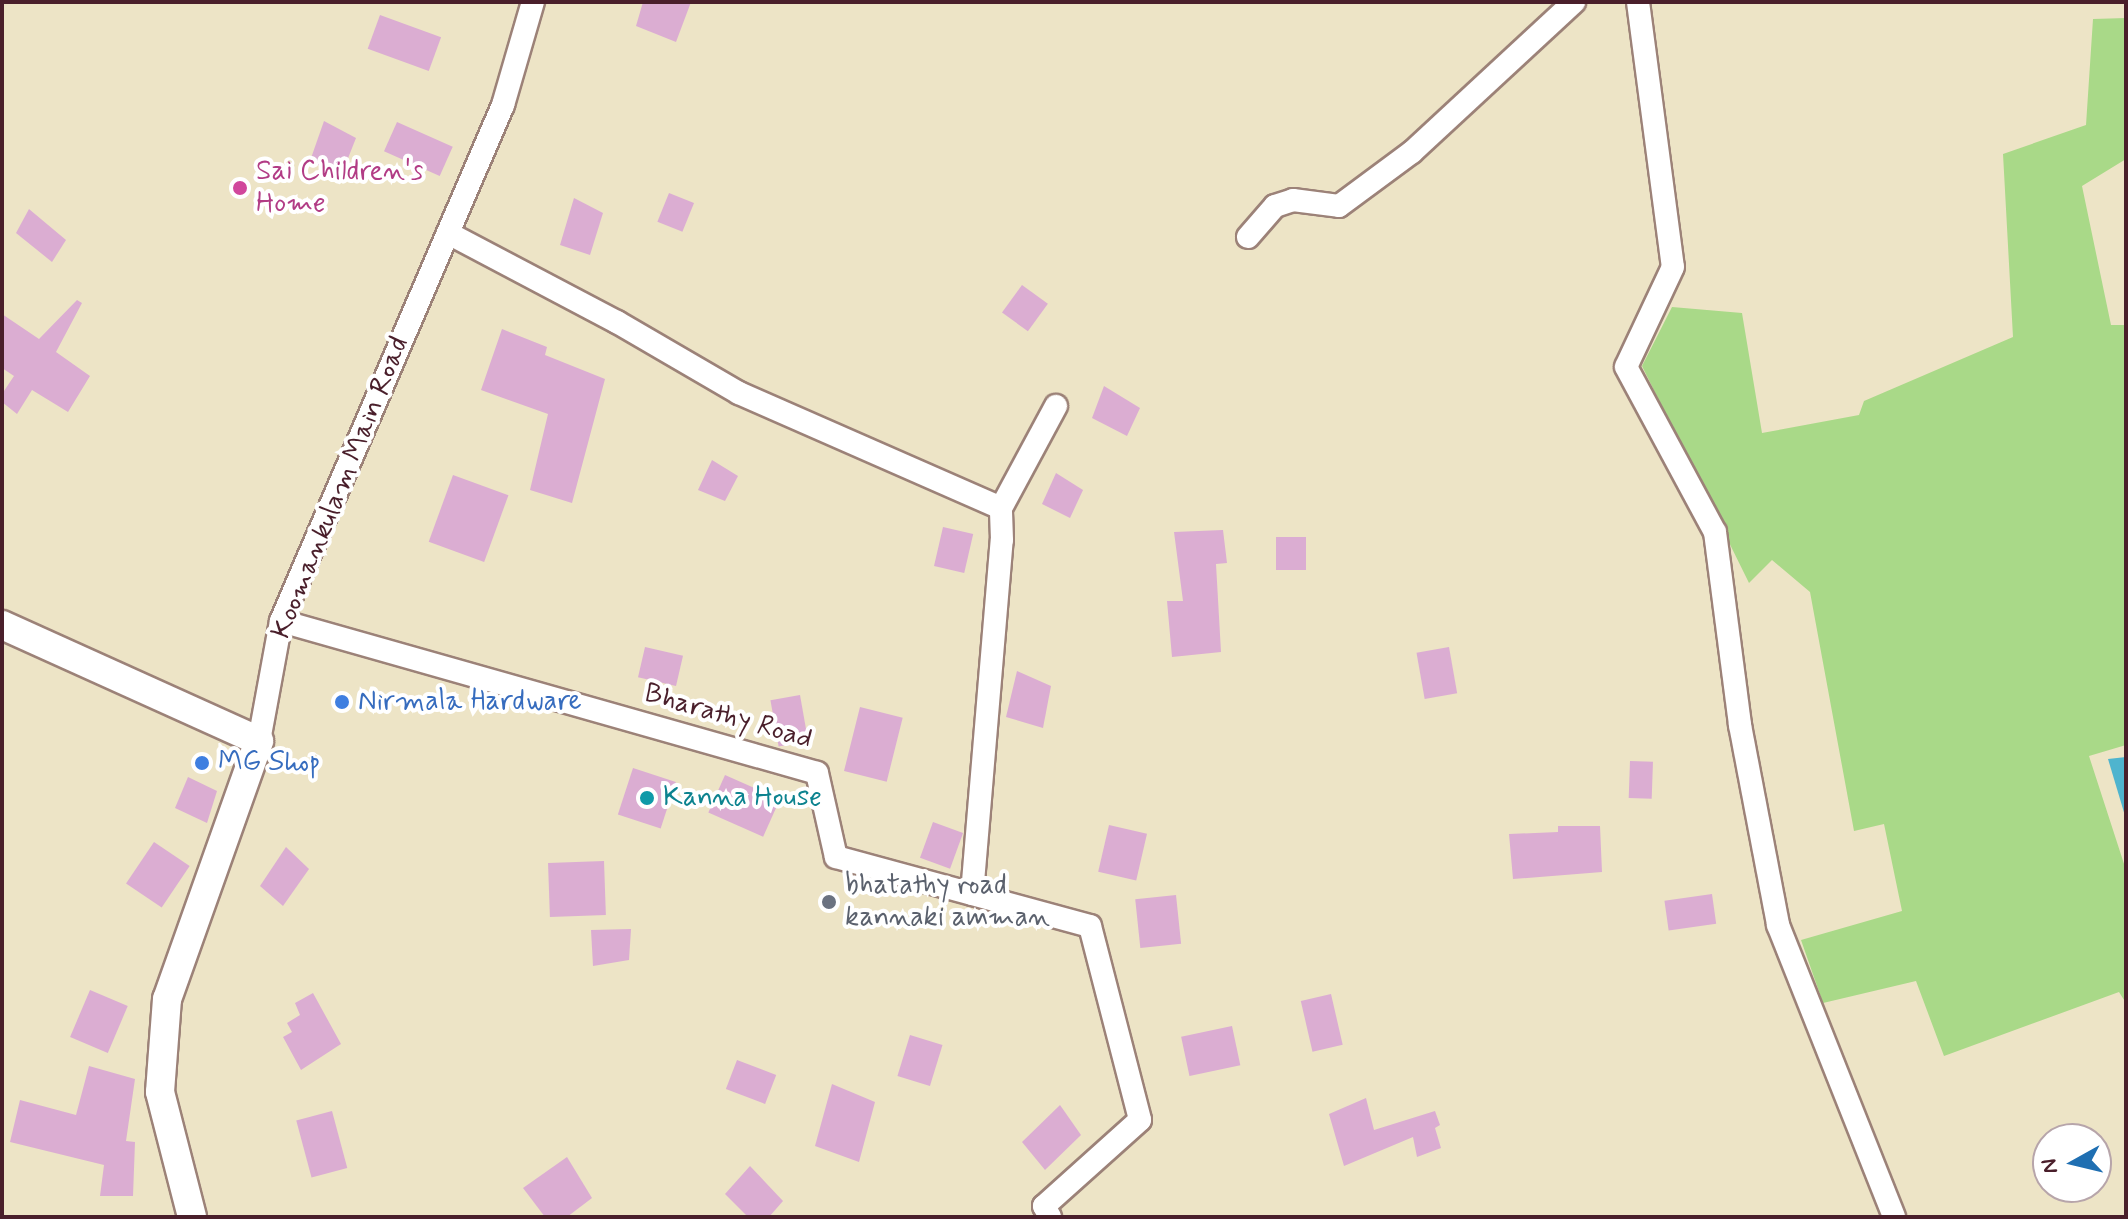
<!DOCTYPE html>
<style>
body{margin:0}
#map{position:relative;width:2128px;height:1219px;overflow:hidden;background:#ede4c6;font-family:Mynerve,sans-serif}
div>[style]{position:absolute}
.green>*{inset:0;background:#a9d988}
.water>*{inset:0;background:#4fb4ce}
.building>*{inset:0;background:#dbadd2;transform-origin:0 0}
.roads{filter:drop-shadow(2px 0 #9c8278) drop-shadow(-2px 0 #9c8278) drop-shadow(0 2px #9c8278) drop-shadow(0 -2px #9c8278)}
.minor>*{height:22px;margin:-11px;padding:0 11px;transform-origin:11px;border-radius:11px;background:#fff}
.tertiary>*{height:28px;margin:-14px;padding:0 14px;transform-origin:14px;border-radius:14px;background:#fff}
.dots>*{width:22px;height:22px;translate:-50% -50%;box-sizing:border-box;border:4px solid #fff;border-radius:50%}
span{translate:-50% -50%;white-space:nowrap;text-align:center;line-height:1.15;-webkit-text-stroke:8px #fff;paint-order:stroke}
.hotel-label{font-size:28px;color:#b23c85}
.left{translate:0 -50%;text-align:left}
.street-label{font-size:28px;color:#4a1f2b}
.shop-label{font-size:28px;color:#366cbe}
.culture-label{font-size:28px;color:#0d838f}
.worship-label{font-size:28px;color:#5b616d}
.frame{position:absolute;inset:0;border:4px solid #4a1f2b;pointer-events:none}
.north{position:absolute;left:2032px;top:1123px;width:80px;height:80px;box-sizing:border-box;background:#fff;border:2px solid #b7a5aa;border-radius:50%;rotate:262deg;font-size:22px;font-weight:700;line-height:32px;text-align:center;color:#4a1f2b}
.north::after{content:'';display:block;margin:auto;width:28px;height:36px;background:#1f6fb2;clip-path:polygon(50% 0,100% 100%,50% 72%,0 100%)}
</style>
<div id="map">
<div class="green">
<i style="clip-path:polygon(2126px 18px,2126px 159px,2082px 186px,2111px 325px,2126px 325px,2126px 745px,2089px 756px,2126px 870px,2126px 1003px,2119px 992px,1944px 1056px,1916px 981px,1823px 1003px,1801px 940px,1902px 911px,1884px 824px,1854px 831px,1810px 592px,1772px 560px,1749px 583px,1642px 366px,1672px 307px,1742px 313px,1762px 433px,1859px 415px,1864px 401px,2013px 337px,2003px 154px,2086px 125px,2093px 19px)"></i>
</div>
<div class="water">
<i style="clip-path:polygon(2126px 757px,2126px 819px,2108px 759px)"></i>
</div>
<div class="building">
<i style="clip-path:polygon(643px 2px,691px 2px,676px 42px,636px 26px)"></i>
<i style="left:380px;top:15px;width:65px;height:36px;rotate:20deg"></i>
<i style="clip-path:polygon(324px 121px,356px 138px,341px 176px,310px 161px)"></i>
<i style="left:397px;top:122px;width:61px;height:32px;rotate:24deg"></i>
<i style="left:669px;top:193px;width:27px;height:31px;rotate:22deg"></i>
<i style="clip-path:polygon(574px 198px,603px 213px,590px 255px,560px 245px)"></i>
<i style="clip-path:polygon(29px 209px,66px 240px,52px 262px,16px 233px)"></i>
<i style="left:1022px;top:285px;width:32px;height:34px;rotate:36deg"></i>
<i style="clip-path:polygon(77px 300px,82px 303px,56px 352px,90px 376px,68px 412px,32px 390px,17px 414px,2px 402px,2px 394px,14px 376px,2px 368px,2px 314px,39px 339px)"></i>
<i style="clip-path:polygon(502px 329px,547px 347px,545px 355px,605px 379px,572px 503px,530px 490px,548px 414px,481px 390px)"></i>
<i style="clip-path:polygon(1104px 386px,1140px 408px,1127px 436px,1092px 418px)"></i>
<i style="clip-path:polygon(712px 460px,738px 476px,725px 501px,698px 490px)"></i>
<i style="clip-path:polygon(1056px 473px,1083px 490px,1070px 518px,1042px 504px)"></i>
<i style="left:453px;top:475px;width:59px;height:71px;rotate:20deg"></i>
<i style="left:943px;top:527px;width:31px;height:40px;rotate:13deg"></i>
<i style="clip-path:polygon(1223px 530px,1227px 563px,1216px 564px,1221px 652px,1172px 657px,1167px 601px,1183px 601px,1174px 532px)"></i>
<i style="left:1276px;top:537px;width:30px;height:33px"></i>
<i style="left:645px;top:647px;width:39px;height:31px;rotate:13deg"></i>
<i style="left:1449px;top:647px;width:47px;height:33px;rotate:80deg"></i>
<i style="clip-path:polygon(1017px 671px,1051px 686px,1043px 728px,1006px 717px)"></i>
<i style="left:800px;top:695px;width:47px;height:30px;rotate:80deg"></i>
<i style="left:860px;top:707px;width:44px;height:66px;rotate:14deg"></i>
<i style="left:1630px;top:761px;width:23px;height:37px;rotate:2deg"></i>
<i style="left:633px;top:768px;width:45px;height:49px;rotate:18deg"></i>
<i style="left:725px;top:775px;width:60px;height:41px;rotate:24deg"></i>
<i style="clip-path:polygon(188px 777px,217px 791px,207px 823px,175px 808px)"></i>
<i style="left:933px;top:822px;width:32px;height:38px;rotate:20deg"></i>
<i style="left:1109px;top:825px;width:39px;height:48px;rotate:13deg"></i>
<i style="clip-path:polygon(1558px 826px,1600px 826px,1602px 872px,1513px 879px,1509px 834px,1558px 832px)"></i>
<i style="left:154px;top:842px;width:43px;height:50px;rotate:34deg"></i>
<i style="clip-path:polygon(286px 847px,309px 869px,283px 906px,260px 886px)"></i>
<i style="left:604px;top:861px;width:54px;height:56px;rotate:88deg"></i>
<i style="left:1712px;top:894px;width:30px;height:48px;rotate:82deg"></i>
<i style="left:1176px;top:895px;width:49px;height:41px;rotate:84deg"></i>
<i style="clip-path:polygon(631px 929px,629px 960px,593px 966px,591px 930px)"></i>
<i style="left:90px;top:990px;width:41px;height:51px;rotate:23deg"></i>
<i style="clip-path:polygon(313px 993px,341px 1044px,301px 1070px,283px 1037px,292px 1032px,287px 1023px,300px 1015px,295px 1003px)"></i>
<i style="left:1331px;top:994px;width:52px;height:31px;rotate:77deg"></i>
<i style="left:1232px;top:1026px;width:40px;height:52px;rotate:78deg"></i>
<i style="left:910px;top:1035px;width:34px;height:43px;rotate:17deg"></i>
<i style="left:737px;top:1060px;width:42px;height:31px;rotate:21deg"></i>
<i style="clip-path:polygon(89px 1066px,135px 1079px,126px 1141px,135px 1142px,133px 1196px,100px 1196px,104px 1165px,10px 1142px,20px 1100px,76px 1115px)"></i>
<i style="clip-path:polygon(832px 1084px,875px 1102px,859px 1162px,815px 1146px)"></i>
<i style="clip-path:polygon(1366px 1098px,1374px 1130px,1435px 1111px,1440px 1125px,1435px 1128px,1441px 1148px,1417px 1157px,1413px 1137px,1344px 1166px,1329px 1114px)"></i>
<i style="clip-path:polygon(1060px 1105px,1081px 1135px,1045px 1170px,1022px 1142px)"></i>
<i style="left:332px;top:1111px;width:59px;height:37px;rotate:75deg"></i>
<i style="clip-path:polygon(567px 1157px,592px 1198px,567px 1217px,545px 1217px,523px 1188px)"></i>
<i style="clip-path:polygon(750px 1166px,783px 1201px,769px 1217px,748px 1217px,725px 1194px)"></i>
</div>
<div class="roads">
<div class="minor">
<i style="left:1638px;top:2px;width:267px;rotate:82.5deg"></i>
<i style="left:1673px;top:267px;width:110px;rotate:115.2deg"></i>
<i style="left:1626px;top:367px;width:187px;rotate:61.7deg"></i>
<i style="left:1715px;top:532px;width:195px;rotate:82.6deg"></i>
<i style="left:1740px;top:725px;width:204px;rotate:79.2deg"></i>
<i style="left:1778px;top:925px;width:314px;rotate:68.3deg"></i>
<i style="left:448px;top:233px;width:191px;rotate:27.8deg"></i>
<i style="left:617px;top:322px;width:141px;rotate:30.2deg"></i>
<i style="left:739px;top:393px;width:286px;rotate:23.7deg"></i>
<i style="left:1248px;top:237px;width:41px;rotate:-48.9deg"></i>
<i style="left:1275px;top:206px;width:19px;rotate:-18deg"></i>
<i style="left:1293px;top:200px;width:46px;rotate:7.4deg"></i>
<i style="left:1339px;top:206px;width:91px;rotate:-36.5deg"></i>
<i style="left:1412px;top:152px;width:221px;rotate:-42.8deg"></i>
<i style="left:281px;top:621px;width:557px;rotate:15.83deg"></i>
<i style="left:817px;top:773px;width:86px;rotate:77.3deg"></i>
<i style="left:836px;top:857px;width:263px;rotate:15.2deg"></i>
<i style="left:1090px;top:926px;width:200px;rotate:75.5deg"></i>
<i style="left:1140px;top:1120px;width:129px;rotate:138.1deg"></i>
<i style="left:1044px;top:1206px;width:13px;rotate:61deg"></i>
<i style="left:259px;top:741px;width:122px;rotate:-79.6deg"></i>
<i style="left:281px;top:621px;width:562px;rotate:-66.72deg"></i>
<i style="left:503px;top:105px;width:107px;rotate:-73.8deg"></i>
<i style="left:972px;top:894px;width:355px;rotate:-85.2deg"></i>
<i style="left:1002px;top:540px;width:32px;rotate:-92deg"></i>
<i style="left:1001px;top:508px;width:116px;rotate:-61.7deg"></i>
</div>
<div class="tertiary">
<i style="left:2px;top:625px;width:282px;rotate:24.3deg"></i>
<i style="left:259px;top:741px;width:274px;rotate:109.6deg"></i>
<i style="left:167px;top:999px;width:93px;rotate:94.3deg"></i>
<i style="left:160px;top:1092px;width:129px;rotate:75.6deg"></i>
</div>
</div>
<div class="dots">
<i style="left:240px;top:188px;background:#d1479c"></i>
<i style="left:342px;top:702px;background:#3f7fe0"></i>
<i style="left:202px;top:763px;background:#3f7fe0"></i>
<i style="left:647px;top:798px;background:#0f9aa8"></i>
<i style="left:829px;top:902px;background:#6b7280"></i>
</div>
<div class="hotel-label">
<span class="left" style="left:256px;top:188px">Sai Children's<br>Home</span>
</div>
<div class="street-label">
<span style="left:341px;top:488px;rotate:-68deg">Koomankulam Main Road</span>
<span style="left:728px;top:717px;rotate:16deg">Bharathy Road</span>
</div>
<div class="shop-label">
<span class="left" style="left:358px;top:702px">Nirmala Hardware</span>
<span class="left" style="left:218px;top:763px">MG Shop</span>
</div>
<div class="culture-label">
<span class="left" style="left:663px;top:798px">Kanna House</span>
</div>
<div class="worship-label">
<span class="left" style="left:845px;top:902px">bhatathy road<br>kannaki amman</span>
</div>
<div class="frame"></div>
<div class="north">N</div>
</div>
